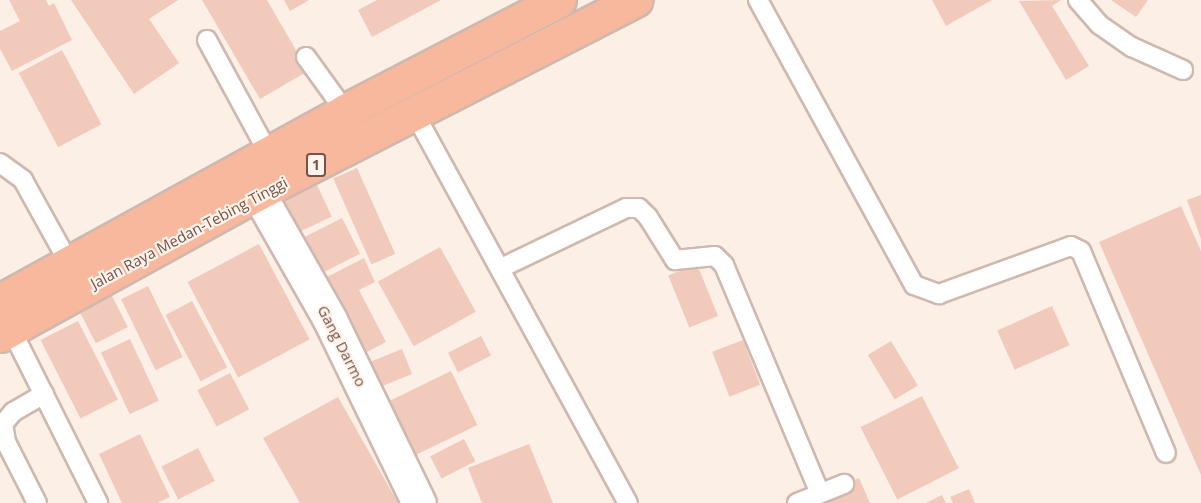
<!DOCTYPE html>
<style>
body{margin:0}
#map{position:relative;width:1201px;height:503px;overflow:hidden;background:#fcefe5;font-family:"Open Sans",sans-serif}
div>[style]{position:absolute}
.building>*{inset:0;background:#f1cabc;transform-origin:0 0}
.roads{filter:drop-shadow(2px 0 #cfb8ae) drop-shadow(-2px 0 #cfb8ae) drop-shadow(0 2px #cfb8ae) drop-shadow(0 -2px #cfb8ae)}
.service>*{height:18px;margin:-9px;padding:0 9px;transform-origin:9px;border-radius:9px;background:#fff}
.minor>*{height:33px;margin:-16.5px;padding:0 16.5px;transform-origin:16.5px;border-radius:16.5px;background:#fff}
.trunk>*{height:33px;margin:-16.5px;padding:0 16.5px;transform-origin:16.5px;border-radius:16.5px;background:#f8b89d}
span{translate:-50% -50%;white-space:nowrap;text-align:center;line-height:1.15;-webkit-text-stroke:4.5px #fff4eb;paint-order:stroke}
.shield-label span{padding:2px 4px;background:#fff4eb;border:2px solid;border-radius:4px;-webkit-text-stroke-width:0}
.shield-label{font-size:14px;color:#74534a;font-weight:700}
.street-label{font-size:15px;color:#74534a}
</style>
<div id="map">
<div class="building">
<i style="clip-path:polygon(9px 0,46px 0,49px 6px,54px 3px,72px 40px,12px 71px,0 49px,0 31px,20px 21px)"></i>
<i style="clip-path:polygon(71px 0,178px 0,149px 19px,179px 63px,134px 94px)"></i>
<i style="clip-path:polygon(202px 0,267px 0,308px 71px,260px 99px)"></i>
<i style="clip-path:polygon(284px 0,309px 0,290px 11px)"></i>
<i style="clip-path:polygon(377px 0,441px 0,372px 37px,358px 10px)"></i>
<i style="clip-path:polygon(932px 0,992px 0,946px 26px)"></i>
<i style="clip-path:polygon(1061px 0,1052px 6px,1089px 66px,1066px 80px,1019px 1px)"></i>
<i style="clip-path:polygon(1111px 0,1148px 0,1136px 17px)"></i>
<i style="left:62px;top:50px;width:84px;height:49px;rotate:62deg"></i>
<i style="left:357px;top:168px;width:94px;height:26px;rotate:66deg"></i>
<i style="left:317px;top:185px;width:35px;height:48px;rotate:65deg"></i>
<i style="clip-path:polygon(1201px 195px,1201px 239px,1187px 200px)"></i>
<i style="clip-path:polygon(1181px 206px,1201px 251px,1201px 475px,1099px 242px)"></i>
<i style="left:342px;top:218px;width:40px;height:55px;rotate:63deg"></i>
<i style="left:259px;top:244px;width:108px;height:81px;rotate:62deg"></i>
<i style="left:440px;top:247px;width:74px;height:71px;rotate:61deg"></i>
<i style="clip-path:polygon(364px 258px,375px 282px,359px 290px,386px 342px,359px 356px,321px 280px)"></i>
<i style="left:697px;top:264px;width:56px;height:31px;rotate:68deg"></i>
<i style="left:148px;top:286px;width:79px;height:30px;rotate:64deg"></i>
<i style="left:111px;top:294px;width:37px;height:36px;rotate:63deg"></i>
<i style="left:192px;top:301px;width:75px;height:30px;rotate:62deg"></i>
<i style="left:1052px;top:306px;width:43px;height:60px;rotate:66deg"></i>
<i style="left:78px;top:321px;width:88px;height:42px;rotate:63deg"></i>
<i style="left:481px;top:336px;width:22px;height:37px;rotate:63deg"></i>
<i style="left:130px;top:339px;width:68px;height:32px;rotate:65deg"></i>
<i style="left:743px;top:340px;width:48px;height:33px;rotate:69deg"></i>
<i style="left:891px;top:341px;width:52px;height:27px;rotate:59deg"></i>
<i style="left:402px;top:349px;width:27px;height:38px;rotate:68deg"></i>
<i style="left:451px;top:371px;width:60px;height:68px;rotate:64deg"></i>
<i style="left:230px;top:373px;width:41px;height:37px;rotate:62deg"></i>
<i style="left:922px;top:396px;width:81px;height:69px;rotate:63deg"></i>
<i style="clip-path:polygon(338px 397px,398px 503px,300px 503px,263px 438px)"></i>
<i style="clip-path:polygon(140px 434px,170px 497px,157px 503px,122px 503px,99px 454px)"></i>
<i style="left:464px;top:439px;width:25px;height:38px;rotate:63deg"></i>
<i style="clip-path:polygon(529px 444px,553px 503px,482px 503px,468px 468px)"></i>
<i style="left:198px;top:448px;width:37px;height:41px;rotate:63deg"></i>
<i style="clip-path:polygon(859px 478px,870px 503px,805px 503px)"></i>
<i style="clip-path:polygon(969px 489px,975px 503px,953px 503px,950px 497px)"></i>
<i style="clip-path:polygon(942px 495px,946px 503px,926px 503px)"></i>
</div>
<div class="roads">
<div class="service">
<i style="left:758px;top:0;width:325px;rotate:61.3deg"></i>
<i style="left:914px;top:285px;width:27px;rotate:20deg"></i>
<i style="left:939px;top:294px;width:140px;rotate:-20deg"></i>
<i style="left:1071px;top:246px;width:11px;rotate:27deg"></i>
<i style="left:1081px;top:251px;width:219px;rotate:67.2deg"></i>
<i style="left:1078px;top:0;width:33px;rotate:49deg"></i>
<i style="left:1100px;top:25px;width:39px;rotate:35deg"></i>
<i style="left:1132px;top:47px;width:56px;rotate:24.3deg"></i>
<i style="left:207px;top:40px;width:130px;rotate:61.5deg"></i>
<i style="left:306px;top:57px;width:67px;rotate:54.2deg"></i>
<i style="left:416px;top:116px;width:441px;rotate:61.3deg"></i>
<i style="left:0;top:163px;width:29px;rotate:36deg"></i>
<i style="left:23px;top:180px;width:95px;rotate:61deg"></i>
<i style="left:501px;top:268px;width:139px;rotate:-25.6deg"></i>
<i style="left:626px;top:208px;width:13px"></i>
<i style="left:639px;top:208px;width:13px;rotate:45deg"></i>
<i style="left:648px;top:217px;width:51px;rotate:57.9deg"></i>
<i style="left:675px;top:260px;width:40px;rotate:-5.7deg"></i>
<i style="left:715px;top:256px;width:13px;rotate:45deg"></i>
<i style="left:724px;top:265px;width:247px;rotate:67.2deg"></i>
<i style="left:11px;top:329px;width:195px;rotate:63.4deg"></i>
<i style="left:37px;top:503px;width:68px;rotate:-116.9deg"></i>
<i style="left:6px;top:442px;width:18px;rotate:-99deg"></i>
<i style="left:3px;top:424px;width:16px;rotate:-50deg"></i>
<i style="left:13px;top:412px;width:36px;rotate:-30deg"></i>
<i style="left:797px;top:503px;width:51px;rotate:-22deg"></i>
</div>
<div class="minor">
<i style="left:258px;top:193px;width:146px;rotate:60.4deg"></i>
<i style="left:330px;top:320px;width:203px;rotate:64.1deg"></i>
</div>
<div class="trunk">
<i style="left:0;top:301px;width:394px;rotate:-28.8deg"></i>
<i style="left:345px;top:111px;width:241px;rotate:-27.4deg"></i>
<i style="left:0;top:335px;width:294px;rotate:-28.8deg"></i>
<i style="left:258px;top:193px;width:424px;rotate:-27.1deg"></i>
</div>
</div>
<div class="shield-label">
<span style="left:316px;top:165px">1</span>
</div>
<div class="street-label">
<span style="left:189px;top:233px;rotate:-28deg">Jalan Raya Medan-Tebing Tinggi</span>
<span style="left:342px;top:346px;rotate:63deg">Gang Darmo</span>
</div>
</div>
